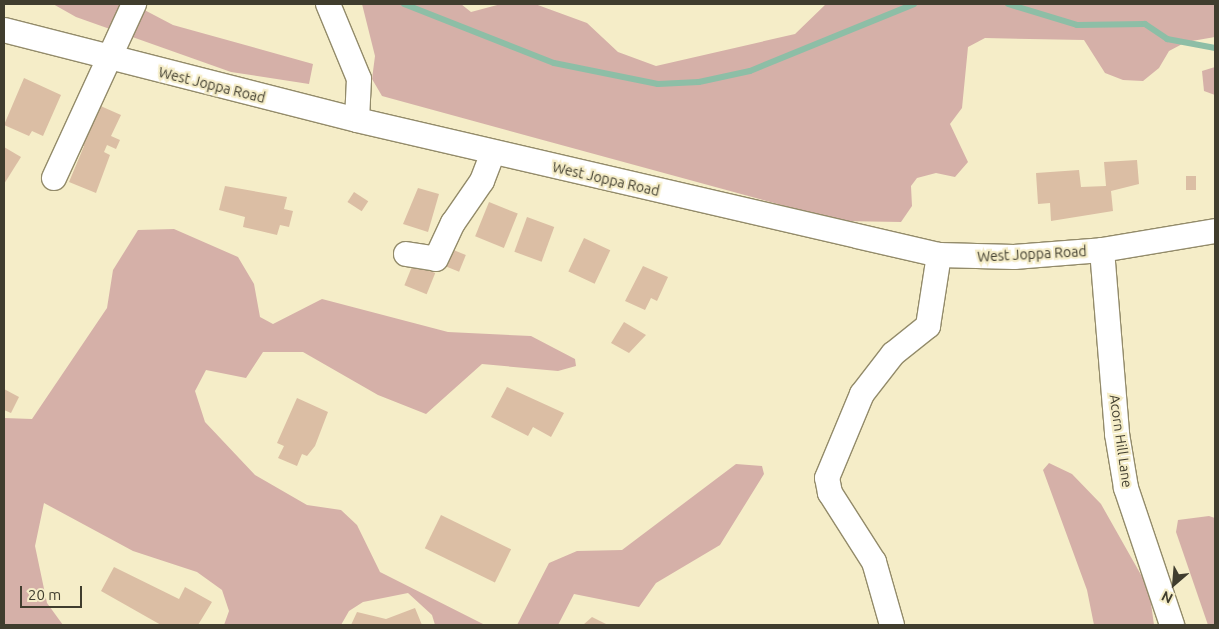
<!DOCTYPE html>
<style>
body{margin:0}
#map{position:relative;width:1219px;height:629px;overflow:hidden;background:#f5edc8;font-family:Ubuntu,sans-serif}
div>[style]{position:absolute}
.green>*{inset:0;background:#d5b0a8}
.stream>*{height:6px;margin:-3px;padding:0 3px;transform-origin:3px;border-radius:3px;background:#8dbea6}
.building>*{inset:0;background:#dbbea4;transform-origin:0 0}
.roads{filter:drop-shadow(1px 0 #938b6a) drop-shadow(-1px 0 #938b6a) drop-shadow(0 1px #938b6a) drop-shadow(0 -1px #938b6a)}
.minor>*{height:24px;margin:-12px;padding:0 12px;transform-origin:12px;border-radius:12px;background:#fff}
span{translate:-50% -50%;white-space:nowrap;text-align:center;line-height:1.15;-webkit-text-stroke:4.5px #f5edc8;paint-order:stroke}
.street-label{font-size:14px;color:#403d2e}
.frame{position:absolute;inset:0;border:5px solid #403d2e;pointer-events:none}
.north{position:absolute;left:1149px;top:559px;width:50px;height:50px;-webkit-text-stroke:4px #f5edc8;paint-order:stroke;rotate:207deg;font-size:14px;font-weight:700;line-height:20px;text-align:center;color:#403d2e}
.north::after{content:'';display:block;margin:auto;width:18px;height:22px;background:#403d2e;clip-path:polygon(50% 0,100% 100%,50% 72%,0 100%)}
.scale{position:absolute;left:20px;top:586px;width:62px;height:22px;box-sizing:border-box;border:2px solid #403d2e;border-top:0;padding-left:6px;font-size:15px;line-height:18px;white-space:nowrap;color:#403d2e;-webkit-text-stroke:4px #f5edc8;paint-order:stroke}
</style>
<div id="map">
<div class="green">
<i style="clip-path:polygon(53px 4px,133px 4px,173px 25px,313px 64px,309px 84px,231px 72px,76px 17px)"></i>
<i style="clip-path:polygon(362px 4px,461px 4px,471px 12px,501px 4px,535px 4px,587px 23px,618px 52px,656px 66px,795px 34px,826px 4px,1215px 4px,1215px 37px,1186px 42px,1169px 51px,1159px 68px,1143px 81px,1123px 80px,1105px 73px,1084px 40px,985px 38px,968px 47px,962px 108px,950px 124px,968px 162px,955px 177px,936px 173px,917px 178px,911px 186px,912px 206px,901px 222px,840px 221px,382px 96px,372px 79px,375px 56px)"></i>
<i style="clip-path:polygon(1215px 67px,1215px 95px,1204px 91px,1202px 71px)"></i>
<i style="clip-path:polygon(174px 229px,238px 257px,254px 284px,260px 317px,273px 324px,322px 299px,448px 332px,531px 336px,575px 359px,576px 366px,558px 371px,482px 364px,426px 414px,378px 395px,303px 352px,263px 352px,246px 378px,206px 370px,195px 391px,205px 422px,255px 475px,307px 505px,341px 510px,357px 525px,380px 572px,485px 625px,435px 625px,432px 615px,408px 593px,363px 602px,349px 611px,341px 625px,224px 625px,229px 611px,222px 590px,197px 572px,133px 551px,44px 503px,35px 546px,47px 603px,63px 625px,4px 625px,4px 418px,32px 419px,107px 308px,113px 270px,138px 230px)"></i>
<i style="clip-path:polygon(1049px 463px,1072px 474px,1101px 504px,1149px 589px,1154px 625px,1094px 625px,1087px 590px,1043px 470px)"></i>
<i style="clip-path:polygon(736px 464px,762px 466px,764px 474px,720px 545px,656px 583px,639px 607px,574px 594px,558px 625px,517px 625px,549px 563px,577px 551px,622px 550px)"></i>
<i style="clip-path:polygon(1209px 516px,1215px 518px,1215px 625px,1208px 625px,1176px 532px,1178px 520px)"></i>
</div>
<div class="stream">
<i style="left:404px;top:4px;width:161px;rotate:21.5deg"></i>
<i style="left:554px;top:63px;width:106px;rotate:11.4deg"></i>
<i style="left:658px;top:84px;width:41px;rotate:-2.8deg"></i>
<i style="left:699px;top:82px;width:52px;rotate:-12.2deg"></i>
<i style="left:750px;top:71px;width:177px;rotate:-22.2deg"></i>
<i style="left:1008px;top:4px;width:72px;rotate:16.9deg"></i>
<i style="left:1077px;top:25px;width:68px;rotate:-0.8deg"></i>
<i style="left:1145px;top:24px;width:27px;rotate:34deg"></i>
<i style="left:1167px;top:39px;width:49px;rotate:10.6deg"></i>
</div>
<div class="building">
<i style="clip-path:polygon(24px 78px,61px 95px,43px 136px,32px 131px,29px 136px,4px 125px)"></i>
<i style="clip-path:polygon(96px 104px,121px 115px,111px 136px,120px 140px,116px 149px,107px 145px,104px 152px,110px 155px,96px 193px,69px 182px,84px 146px,78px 144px)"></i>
<i style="clip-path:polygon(4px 147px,21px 157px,4px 184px)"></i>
<i style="clip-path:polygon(1137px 160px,1139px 184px,1111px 191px,1113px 211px,1051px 221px,1050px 203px,1038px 204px,1036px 173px,1079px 170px,1081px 187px,1106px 186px,1104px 162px)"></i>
<i style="left:1186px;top:176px;width:10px;height:14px"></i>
<i style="clip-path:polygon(225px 186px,287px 197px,284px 209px,293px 211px,289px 227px,280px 225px,277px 235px,243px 227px,245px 217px,219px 210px)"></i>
<i style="clip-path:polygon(418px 188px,439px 194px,428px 232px,403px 224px)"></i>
<i style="left:354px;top:192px;width:17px;height:12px;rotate:33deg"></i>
<i style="left:489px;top:202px;width:31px;height:37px;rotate:22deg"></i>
<i style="left:527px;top:217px;width:29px;height:37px;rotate:20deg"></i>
<i style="left:584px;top:238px;width:29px;height:37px;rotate:25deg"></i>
<i style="left:451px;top:249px;width:16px;height:18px;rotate:22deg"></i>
<i style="left:413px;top:264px;width:24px;height:23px;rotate:22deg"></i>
<i style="clip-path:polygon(643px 266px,668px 277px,657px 301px,651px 298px,645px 310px,625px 301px)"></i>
<i style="clip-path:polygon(624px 322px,646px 335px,629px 353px,611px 343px)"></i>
<i style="clip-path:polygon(507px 387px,564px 413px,551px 437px,533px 427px,528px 436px,491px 417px)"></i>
<i style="clip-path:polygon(4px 389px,19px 397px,11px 413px,4px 410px)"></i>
<i style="clip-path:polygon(297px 398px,328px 412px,315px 446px,307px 456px,302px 454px,297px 466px,278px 458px,284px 446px,277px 443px)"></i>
<i style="left:441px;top:515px;width:78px;height:37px;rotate:26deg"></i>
<i style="clip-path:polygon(114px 567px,179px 599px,185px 587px,212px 602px,198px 625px,161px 625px,101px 591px)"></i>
<i style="clip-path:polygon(415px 608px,422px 625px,351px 625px,357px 612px,386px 619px)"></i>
<i style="clip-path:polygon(592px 617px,608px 625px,583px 625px)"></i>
</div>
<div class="roads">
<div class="minor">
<i style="left:328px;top:4px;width:81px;rotate:67.5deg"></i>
<i style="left:359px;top:79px;width:41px;rotate:92.8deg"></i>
<i style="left:4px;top:30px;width:364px;rotate:14.3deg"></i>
<i style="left:357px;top:120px;width:597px;rotate:13.06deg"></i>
<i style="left:939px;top:255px;width:75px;rotate:1.5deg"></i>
<i style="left:1014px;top:257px;width:88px;rotate:-4.5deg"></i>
<i style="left:1102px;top:250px;width:115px;rotate:-9.5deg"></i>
<i style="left:54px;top:178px;width:192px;rotate:-65.3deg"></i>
<i style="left:1102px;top:250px;width:185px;rotate:85.3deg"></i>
<i style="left:1117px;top:434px;width:55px;rotate:80.5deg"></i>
<i style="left:1126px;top:488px;width:145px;rotate:71.4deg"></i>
<i style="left:406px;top:254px;width:30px;rotate:9deg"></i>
<i style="left:436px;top:259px;width:40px;rotate:-65deg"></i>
<i style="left:453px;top:223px;width:51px;rotate:-55.4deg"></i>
<i style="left:482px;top:181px;width:30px;rotate:-69deg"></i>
<i style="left:892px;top:625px;width:66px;rotate:-105.9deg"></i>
<i style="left:874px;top:562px;width:82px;rotate:-122.5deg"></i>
<i style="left:830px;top:493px;width:15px;rotate:-101deg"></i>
<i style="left:827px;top:478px;width:91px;rotate:-67.4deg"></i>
<i style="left:862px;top:394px;width:51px;rotate:-52.2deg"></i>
<i style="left:893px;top:354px;width:45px;rotate:-38.7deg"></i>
<i style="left:928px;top:326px;width:72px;rotate:-81.2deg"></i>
</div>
</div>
<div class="street-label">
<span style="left:212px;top:85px;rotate:14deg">West Joppa Road</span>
<span style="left:606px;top:179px;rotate:13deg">West Joppa Road</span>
<span style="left:1032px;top:254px;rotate:-3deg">West Joppa Road</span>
<span style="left:1121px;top:441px;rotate:82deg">Acorn Hill Lane</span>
</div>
<div class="frame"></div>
<div class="north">N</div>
<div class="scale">20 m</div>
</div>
